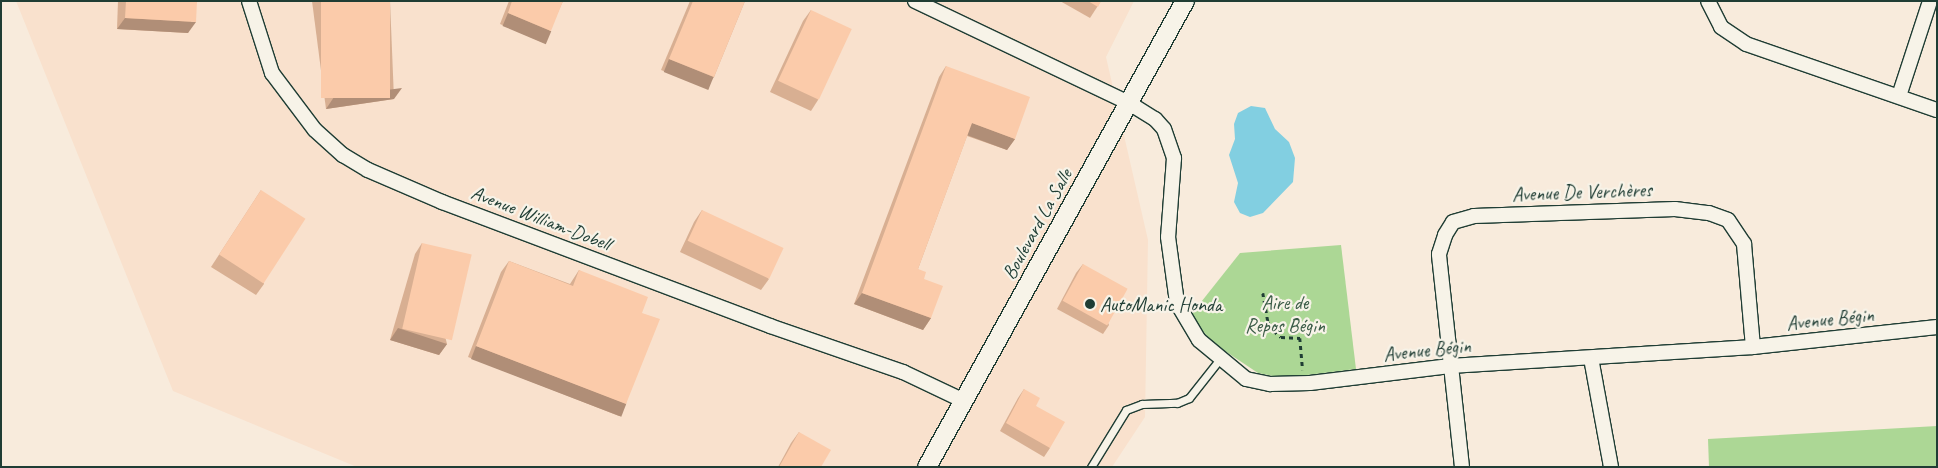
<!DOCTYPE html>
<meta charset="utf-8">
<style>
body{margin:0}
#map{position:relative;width:1938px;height:468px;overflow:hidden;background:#f8ebdc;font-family:Caveat,sans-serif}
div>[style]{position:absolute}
.built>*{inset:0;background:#f9e1cd}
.green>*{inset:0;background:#acd795}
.water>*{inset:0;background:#82cfe1}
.path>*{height:2.5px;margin-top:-1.25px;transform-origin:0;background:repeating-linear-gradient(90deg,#1f3d34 0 4px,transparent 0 8px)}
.roads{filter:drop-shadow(1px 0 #1f3d34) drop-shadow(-1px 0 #1f3d34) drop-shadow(0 1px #1f3d34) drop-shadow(0 -1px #1f3d34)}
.service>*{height:7px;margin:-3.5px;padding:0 3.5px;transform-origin:3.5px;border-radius:3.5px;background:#f7f3e8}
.minor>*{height:14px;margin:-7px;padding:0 7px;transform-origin:7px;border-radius:7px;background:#f7f3e8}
.tertiary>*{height:18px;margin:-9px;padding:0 9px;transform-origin:9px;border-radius:9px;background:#f7f3e8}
.wall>*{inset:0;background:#d8af92}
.shaded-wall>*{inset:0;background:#b08e77;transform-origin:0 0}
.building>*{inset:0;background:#fbcbaa;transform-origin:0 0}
.dots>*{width:14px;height:14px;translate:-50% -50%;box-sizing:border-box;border:2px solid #f7f3e8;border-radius:50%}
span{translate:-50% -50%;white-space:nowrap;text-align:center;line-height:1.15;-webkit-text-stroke:4.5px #f7f3e8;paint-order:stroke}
.street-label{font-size:20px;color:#1f3d34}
.park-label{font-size:20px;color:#3b5c47}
.poi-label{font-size:20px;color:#1f3d34}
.left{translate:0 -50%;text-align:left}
.frame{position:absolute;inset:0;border:2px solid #1f3d34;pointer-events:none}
</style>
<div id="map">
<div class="built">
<i style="clip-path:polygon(16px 1px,1134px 1px,1106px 57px,1148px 240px,1145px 417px,1112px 467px,357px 467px,173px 391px)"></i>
</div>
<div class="green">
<i style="clip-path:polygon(1341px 245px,1356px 369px,1283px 378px,1258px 373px,1213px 343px,1190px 316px,1240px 253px)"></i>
<i style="clip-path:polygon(1937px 426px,1937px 467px,1709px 467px,1708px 439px)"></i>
</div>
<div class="water">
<i style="clip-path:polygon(1251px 106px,1265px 108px,1275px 129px,1289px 142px,1295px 158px,1293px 182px,1263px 213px,1250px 217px,1240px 213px,1234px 202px,1238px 183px,1229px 155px,1235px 139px,1234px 124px,1238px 113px)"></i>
</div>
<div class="path">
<i style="left:1263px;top:293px;width:29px;rotate:80deg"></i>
<i style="left:1268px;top:322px;width:11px;rotate:56deg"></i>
<i style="left:1274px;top:331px;width:9px;rotate:41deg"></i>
<i style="left:1281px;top:337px;width:19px;rotate:3deg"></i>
<i style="left:1300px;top:338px;width:32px;rotate:85deg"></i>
</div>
<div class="roads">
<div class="service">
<i style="left:1091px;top:467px;width:67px;rotate:-58.4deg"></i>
<i style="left:1126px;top:410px;width:17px;rotate:-21deg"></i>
<i style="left:1142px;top:404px;width:35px;rotate:-2deg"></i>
<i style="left:1177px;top:403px;width:13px;rotate:-23deg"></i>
<i style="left:1189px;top:398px;width:48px;rotate:-51.7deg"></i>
</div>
<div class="minor">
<i style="left:249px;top:1px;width:76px;rotate:72.3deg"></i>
<i style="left:272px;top:73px;width:71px;rotate:53deg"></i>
<i style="left:315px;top:130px;width:38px;rotate:42deg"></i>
<i style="left:343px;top:155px;width:29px;rotate:31deg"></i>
<i style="left:368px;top:170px;width:81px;rotate:23.4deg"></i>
<i style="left:442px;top:202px;width:351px;rotate:20.7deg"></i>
<i style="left:770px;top:326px;width:141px;rotate:19.1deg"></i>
<i style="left:903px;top:372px;width:68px;rotate:25.4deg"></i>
<i style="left:915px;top:1px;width:237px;rotate:25.5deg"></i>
<i style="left:1129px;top:103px;width:31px;rotate:32deg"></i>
<i style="left:1155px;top:119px;width:13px;rotate:48deg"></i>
<i style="left:1164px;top:129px;width:31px;rotate:71deg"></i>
<i style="left:1174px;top:158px;width:79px;rotate:94.3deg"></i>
<i style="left:1168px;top:237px;width:67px;rotate:82.2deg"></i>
<i style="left:1177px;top:303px;width:43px;rotate:59.3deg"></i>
<i style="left:1199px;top:340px;width:61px;rotate:39.7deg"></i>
<i style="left:1246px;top:379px;width:25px;rotate:12deg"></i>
<i style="left:1270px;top:384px;width:40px;rotate:-1.4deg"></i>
<i style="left:1310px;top:383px;width:141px;rotate:-6.9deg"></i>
<i style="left:1450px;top:366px;width:304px;rotate:-3.6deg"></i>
<i style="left:1753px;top:347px;width:185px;rotate:-6.2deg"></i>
<i style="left:1708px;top:1px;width:29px;rotate:63deg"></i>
<i style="left:1721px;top:27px;width:30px;rotate:34deg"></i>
<i style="left:1746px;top:44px;width:202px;rotate:19.1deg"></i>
<i style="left:1899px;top:96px;width:100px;rotate:-71.9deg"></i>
<i style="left:1591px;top:358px;width:111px;rotate:79.6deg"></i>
<i style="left:1462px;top:467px;width:214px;rotate:-96.2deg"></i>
<i style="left:1439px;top:254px;width:20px;rotate:-72deg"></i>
<i style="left:1445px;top:235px;width:15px;rotate:-58deg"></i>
<i style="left:1453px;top:222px;width:22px;rotate:-16deg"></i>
<i style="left:1474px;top:216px;width:201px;rotate:-2deg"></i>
<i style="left:1675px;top:209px;width:34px;rotate:7deg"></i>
<i style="left:1709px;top:213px;width:20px;rotate:20deg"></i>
<i style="left:1728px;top:220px;width:29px;rotate:56deg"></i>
<i style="left:1744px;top:244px;width:103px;rotate:85deg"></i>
</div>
<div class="tertiary">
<i style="left:927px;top:467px;width:533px;rotate:-61.03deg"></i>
</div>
</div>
<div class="wall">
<i style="clip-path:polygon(118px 1px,197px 1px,188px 33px,117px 29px)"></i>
<i style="clip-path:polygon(312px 1px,390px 1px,394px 99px,326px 109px)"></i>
<i style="clip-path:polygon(509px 1px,563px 1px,544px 43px,500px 24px)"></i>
<i style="clip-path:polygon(690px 1px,745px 1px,714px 77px,706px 88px,661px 70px)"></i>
<i style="clip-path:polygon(1060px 1px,1101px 1px,1090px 18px)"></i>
<i style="clip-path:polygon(811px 10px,818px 100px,811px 111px,770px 92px,803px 21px)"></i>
<i style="clip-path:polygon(946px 66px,1015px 139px,1007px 150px,967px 136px,918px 269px,924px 279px,931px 318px,923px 330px,854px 304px,939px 77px)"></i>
<i style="clip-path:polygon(261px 190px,264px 284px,256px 295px,211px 267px)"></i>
<i style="clip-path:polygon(702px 210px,769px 279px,761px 290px,680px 252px,694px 222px)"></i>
<i style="clip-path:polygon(422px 243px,447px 344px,439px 355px,390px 340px,415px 254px)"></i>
<i style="clip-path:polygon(509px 261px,570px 284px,579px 270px,642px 313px,626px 404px,619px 416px,468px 357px,501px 272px)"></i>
<i style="clip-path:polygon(1083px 264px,1109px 325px,1103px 334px,1057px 309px,1076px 273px)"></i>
<i style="clip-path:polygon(1024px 389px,1036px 406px,1050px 448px,1044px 457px,1000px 431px,1018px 398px)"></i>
<i style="clip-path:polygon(799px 432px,821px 467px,778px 467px,791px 443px)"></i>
</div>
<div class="shaded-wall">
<i style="left:508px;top:13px;width:47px;height:14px;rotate:23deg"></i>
<i style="clip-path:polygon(125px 18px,196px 22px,188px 33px,117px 29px)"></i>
<i style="left:669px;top:59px;width:48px;height:14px;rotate:22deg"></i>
<i style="clip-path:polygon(402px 88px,394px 99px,326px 109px,334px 97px)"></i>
<i style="clip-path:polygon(972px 123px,1015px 139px,1007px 150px,964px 134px)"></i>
<i style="clip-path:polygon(862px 293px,931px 318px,923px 330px,854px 304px)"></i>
<i style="clip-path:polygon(398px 328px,447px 344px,439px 355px,390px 340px)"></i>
<i style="left:476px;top:346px;width:161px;height:14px;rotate:21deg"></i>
</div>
<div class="building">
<i style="clip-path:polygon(126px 1px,197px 1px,196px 22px,125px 18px)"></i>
<i style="left:321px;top:1px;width:69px;height:97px"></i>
<i style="clip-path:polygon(512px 1px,563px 1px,551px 31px,508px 13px)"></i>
<i style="clip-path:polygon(693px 1px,745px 1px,714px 77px,669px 59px)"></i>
<i style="clip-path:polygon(1088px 1px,1101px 1px,1098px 7px)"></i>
<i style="left:811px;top:10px;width:45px;height:78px;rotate:25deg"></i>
<i style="clip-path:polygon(946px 66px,1030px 97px,1015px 139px,972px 123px,918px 269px,926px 272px,924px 279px,943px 286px,931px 318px,862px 293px)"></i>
<i style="left:261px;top:190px;width:53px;height:77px;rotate:33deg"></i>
<i style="left:702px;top:210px;width:90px;height:34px;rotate:25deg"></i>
<i style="left:422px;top:243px;width:51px;height:88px;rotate:13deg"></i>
<i style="clip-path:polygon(509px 261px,573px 286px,579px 270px,648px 297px,642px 313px,660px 319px,626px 404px,476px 346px)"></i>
<i style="left:1083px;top:264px;width:51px;height:42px;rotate:29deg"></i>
<i style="clip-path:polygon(1024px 389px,1040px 398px,1036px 406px,1065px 422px,1050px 448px,1006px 423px)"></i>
<i style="clip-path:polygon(799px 432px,831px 450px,821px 467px,779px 467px)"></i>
</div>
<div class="dots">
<i style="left:1090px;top:304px;background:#1f3d34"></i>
</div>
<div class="street-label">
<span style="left:1582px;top:192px;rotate:-2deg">Avenue De Verchères</span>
<span style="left:541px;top:218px;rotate:21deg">Avenue William-Dobell</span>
<span style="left:1037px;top:224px;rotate:-61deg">Boulevard La Salle</span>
<span style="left:1830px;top:319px;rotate:-6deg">Avenue Bégin</span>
<span style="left:1427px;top:350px;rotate:-6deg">Avenue Bégin</span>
</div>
<div class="park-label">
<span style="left:1285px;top:314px">Aire de<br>Repos Bégin</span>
</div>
<div class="poi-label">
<span class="left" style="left:1100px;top:304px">AutoManic Honda</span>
</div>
<div class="frame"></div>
</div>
